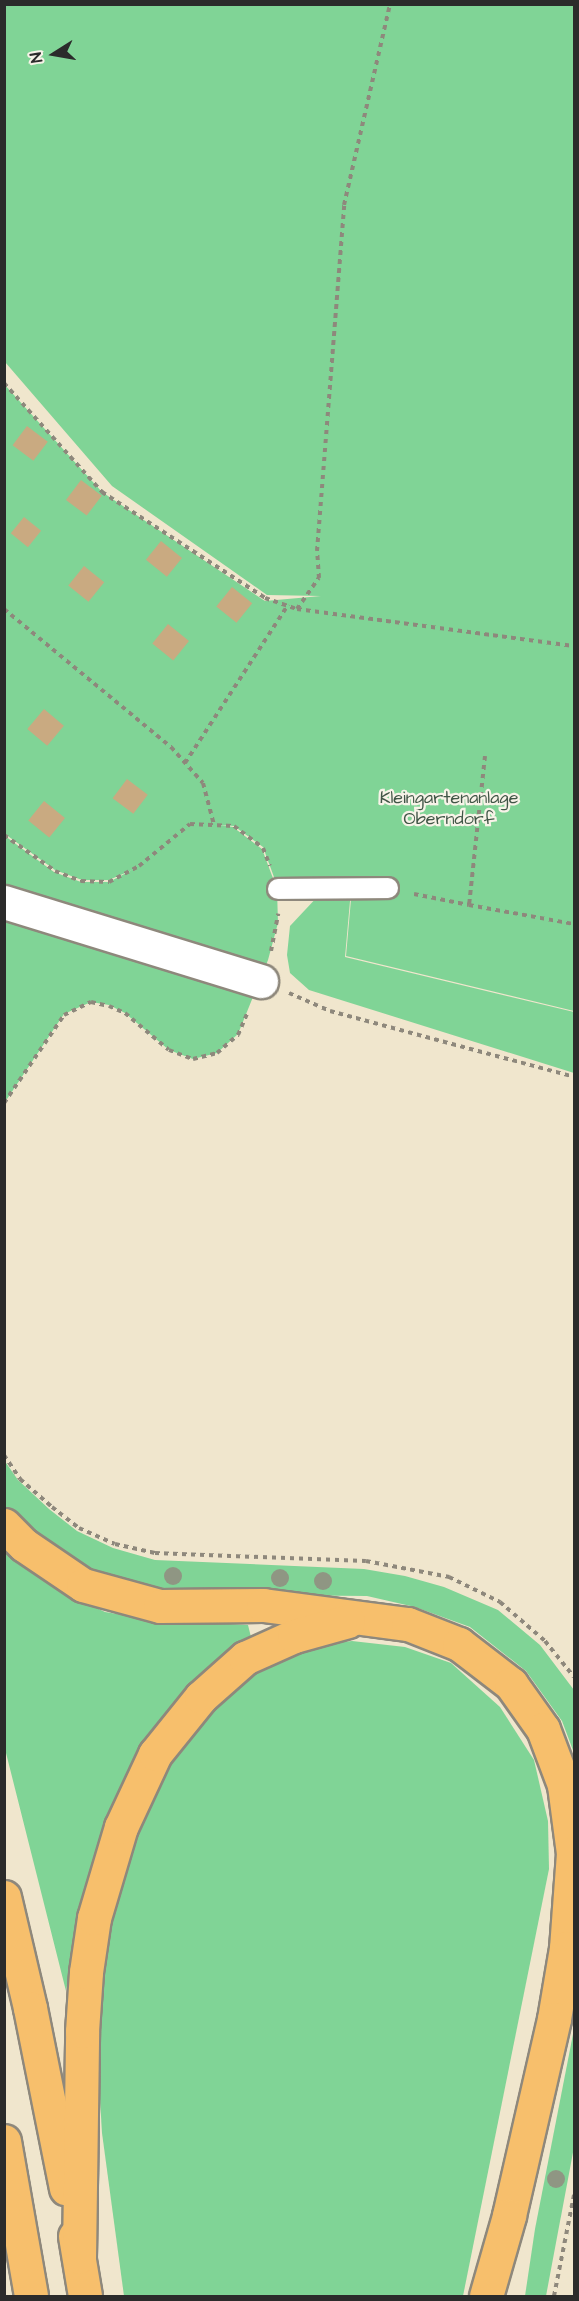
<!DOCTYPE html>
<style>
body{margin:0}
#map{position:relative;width:579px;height:2301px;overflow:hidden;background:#f0e6cd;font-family:"Architects Daughter",sans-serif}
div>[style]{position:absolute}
.green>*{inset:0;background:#80d496}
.building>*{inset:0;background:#c9aa81;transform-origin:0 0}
.path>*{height:4px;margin-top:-2px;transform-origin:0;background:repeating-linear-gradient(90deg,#8e887c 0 4.5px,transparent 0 9px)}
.roads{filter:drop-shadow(2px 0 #8e887c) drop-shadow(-2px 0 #8e887c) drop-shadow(0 2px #8e887c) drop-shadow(0 -2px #8e887c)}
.lane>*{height:20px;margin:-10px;padding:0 10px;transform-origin:10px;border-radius:10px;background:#fff}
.street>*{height:33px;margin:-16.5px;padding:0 16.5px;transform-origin:16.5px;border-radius:16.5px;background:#fff}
.highway>*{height:33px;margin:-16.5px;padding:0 16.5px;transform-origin:16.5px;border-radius:16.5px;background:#f7bf6c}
.trees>*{width:18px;height:18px;margin:-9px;border-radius:50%;background:#8f9683}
span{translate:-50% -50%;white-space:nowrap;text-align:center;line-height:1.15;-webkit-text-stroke:4.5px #f7f3e8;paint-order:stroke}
.park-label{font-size:18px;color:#405546}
.frame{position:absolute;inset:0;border:6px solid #2b2b2b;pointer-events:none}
.north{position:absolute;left:24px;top:24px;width:60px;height:60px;-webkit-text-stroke:4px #f7f3e8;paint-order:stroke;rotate:259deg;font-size:16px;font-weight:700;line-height:24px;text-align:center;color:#2b2b2b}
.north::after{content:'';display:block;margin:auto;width:21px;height:27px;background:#2b2b2b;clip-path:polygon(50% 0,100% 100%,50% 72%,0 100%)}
</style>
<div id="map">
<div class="green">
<i style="clip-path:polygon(5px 5px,574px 5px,574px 1011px,346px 956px,352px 888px,278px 888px,263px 847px,234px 826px,219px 825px,233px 827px,262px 849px,277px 889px,278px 923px,268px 960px,238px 1034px,217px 1053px,193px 1059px,169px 1050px,125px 1013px,109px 1005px,91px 1002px,64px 1014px,5px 1102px,5px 836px,54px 872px,81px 882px,109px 882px,132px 870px,109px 880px,82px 880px,55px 870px,5px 834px,4px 384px,102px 492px,265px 601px,321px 596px,267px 595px,112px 486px,5px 362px)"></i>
<i style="clip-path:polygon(351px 890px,345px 957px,574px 1012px,574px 1073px,309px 990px,290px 973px,287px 955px,290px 926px,320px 894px)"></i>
<i style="clip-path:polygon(4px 1460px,18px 1480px,49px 1509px,77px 1531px,113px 1548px,155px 1560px,364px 1569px,405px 1576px,444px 1587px,498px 1610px,540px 1645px,574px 1690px,574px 1753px,562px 1721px,526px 1671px,470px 1627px,415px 1607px,367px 1596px,162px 1594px,91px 1576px,5px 1510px)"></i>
<i style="clip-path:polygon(4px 1549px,59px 1590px,105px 1612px,153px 1620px,248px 1625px,251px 1637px,202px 1672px,163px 1717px,127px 1777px,103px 1828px,87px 1879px,66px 1991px,5px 1749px)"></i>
<i style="clip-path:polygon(352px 1641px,405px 1647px,451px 1663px,500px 1707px,534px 1760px,548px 1821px,549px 1869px,463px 2296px,124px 2296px,102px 2133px,95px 2015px,104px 1919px,165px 1757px,253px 1667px,300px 1647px)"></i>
<i style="clip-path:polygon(574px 2029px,574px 2147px,546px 2296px,525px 2296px,535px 2229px)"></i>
</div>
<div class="building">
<i style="left:27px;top:426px;width:26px;height:24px;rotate:37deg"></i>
<i style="left:81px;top:480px;width:26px;height:25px;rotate:37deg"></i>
<i style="left:24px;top:517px;width:22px;height:21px;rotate:39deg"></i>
<i style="left:161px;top:541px;width:27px;height:24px;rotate:39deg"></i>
<i style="left:84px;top:566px;width:26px;height:25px;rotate:39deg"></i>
<i style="left:232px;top:587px;width:26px;height:25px;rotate:39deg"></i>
<i style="left:168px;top:624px;width:27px;height:25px;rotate:39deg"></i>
<i style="left:44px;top:709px;width:26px;height:26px;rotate:40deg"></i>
<i style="left:127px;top:779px;width:26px;height:24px;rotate:37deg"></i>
<i style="left:44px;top:801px;width:27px;height:25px;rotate:39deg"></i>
</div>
<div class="path">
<i style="left:4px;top:383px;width:147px;rotate:48deg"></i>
<i style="left:102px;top:492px;width:194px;rotate:33deg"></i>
<i style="left:265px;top:598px;width:34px;rotate:19deg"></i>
<i style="left:297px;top:609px;width:279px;rotate:7.6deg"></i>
<i style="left:4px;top:609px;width:217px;rotate:39.6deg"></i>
<i style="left:171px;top:747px;width:48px;rotate:48.4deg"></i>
<i style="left:203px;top:783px;width:43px;rotate:75.3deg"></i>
<i style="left:297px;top:609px;width:38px;rotate:-55deg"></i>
<i style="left:319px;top:578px;width:27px;rotate:-94deg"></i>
<i style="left:317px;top:551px;width:347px;rotate:-85.5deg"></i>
<i style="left:344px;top:205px;width:206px;rotate:-77.1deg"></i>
<i style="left:485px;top:756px;width:150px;rotate:96.1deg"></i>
<i style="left:469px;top:905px;width:107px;rotate:10.3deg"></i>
<i style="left:185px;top:763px;width:189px;rotate:-56.9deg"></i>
<i style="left:4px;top:835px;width:62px;rotate:35.2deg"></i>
<i style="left:55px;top:871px;width:28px;rotate:21deg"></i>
<i style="left:81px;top:881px;width:28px;rotate:2deg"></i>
<i style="left:109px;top:882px;width:34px;rotate:-28deg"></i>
<i style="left:139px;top:866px;width:66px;rotate:-39.5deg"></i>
<i style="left:190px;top:824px;width:44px;rotate:2.6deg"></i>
<i style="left:234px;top:826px;width:36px;rotate:37deg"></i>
<i style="left:263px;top:848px;width:19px;rotate:69deg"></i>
<i style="left:414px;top:894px;width:56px;rotate:11.3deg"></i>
<i style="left:271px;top:951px;width:38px;rotate:-79deg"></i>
<i style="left:289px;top:993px;width:45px;rotate:23.7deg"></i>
<i style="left:330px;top:1011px;width:253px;rotate:15.1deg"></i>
<i style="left:4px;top:1103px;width:107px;rotate:-55.7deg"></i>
<i style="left:64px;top:1015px;width:30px;rotate:-26deg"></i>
<i style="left:91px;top:1002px;width:18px;rotate:13deg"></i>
<i style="left:109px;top:1006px;width:17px;rotate:24deg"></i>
<i style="left:125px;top:1013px;width:57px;rotate:40.1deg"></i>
<i style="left:169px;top:1050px;width:26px;rotate:21deg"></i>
<i style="left:193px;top:1059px;width:25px;rotate:-14deg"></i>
<i style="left:217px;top:1053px;width:28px;rotate:-41deg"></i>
<i style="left:238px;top:1035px;width:26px;rotate:-67deg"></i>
<i style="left:4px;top:1455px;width:29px;rotate:56deg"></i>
<i style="left:20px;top:1479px;width:43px;rotate:41.2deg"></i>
<i style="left:52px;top:1507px;width:34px;rotate:38deg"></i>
<i style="left:79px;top:1528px;width:39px;rotate:24deg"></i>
<i style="left:115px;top:1544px;width:41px;rotate:12.7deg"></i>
<i style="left:155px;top:1553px;width:211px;rotate:2.2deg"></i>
<i style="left:366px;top:1561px;width:85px;rotate:10.9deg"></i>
<i style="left:449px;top:1577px;width:57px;rotate:26.1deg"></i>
<i style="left:500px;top:1602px;width:60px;rotate:40.9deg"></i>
<i style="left:545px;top:1641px;width:46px;rotate:51.1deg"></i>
<i style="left:554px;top:2296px;width:103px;rotate:-78.8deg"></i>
</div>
<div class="roads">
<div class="lane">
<i style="left:278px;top:889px;width:110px;rotate:-0.5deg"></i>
</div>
<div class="street">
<i style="left:4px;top:902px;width:269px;rotate:17.1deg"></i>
</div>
<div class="highway">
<i style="left:4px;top:1525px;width:28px;rotate:45deg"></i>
<i style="left:24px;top:1545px;width:71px;rotate:34.1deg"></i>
<i style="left:83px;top:1585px;width:80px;rotate:15.3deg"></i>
<i style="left:160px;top:1606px;width:103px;rotate:-0.6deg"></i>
<i style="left:263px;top:1605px;width:146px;rotate:7.5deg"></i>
<i style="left:408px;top:1624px;width:55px;rotate:21.4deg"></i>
<i style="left:459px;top:1644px;width:66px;rotate:37.6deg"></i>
<i style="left:511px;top:1684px;width:55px;rotate:54.6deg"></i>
<i style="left:543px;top:1729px;width:60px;rotate:69.4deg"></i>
<i style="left:564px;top:1785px;width:69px;rotate:82.5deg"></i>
<i style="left:573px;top:1853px;width:95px;rotate:94.2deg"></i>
<i style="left:566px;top:1948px;width:72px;rotate:99.6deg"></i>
<i style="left:554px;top:2019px;width:202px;rotate:102.9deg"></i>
<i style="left:509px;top:2216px;width:83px;rotate:106deg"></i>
<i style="left:4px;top:1897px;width:114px;rotate:76.8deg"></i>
<i style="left:30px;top:2008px;width:184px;rotate:78.7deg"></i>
<i style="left:4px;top:2141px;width:157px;rotate:80.1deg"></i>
<i style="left:75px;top:2236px;width:61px;rotate:80.5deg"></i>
<i style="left:79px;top:2257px;width:226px;rotate:-89.2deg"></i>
<i style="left:82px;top:2031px;width:59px;rotate:-86.1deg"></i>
<i style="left:86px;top:1972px;width:55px;rotate:-81.6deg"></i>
<i style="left:94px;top:1918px;width:95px;rotate:-73.5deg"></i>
<i style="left:121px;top:1827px;width:81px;rotate:-65deg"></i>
<i style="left:155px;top:1754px;width:73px;rotate:-51.1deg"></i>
<i style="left:201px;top:1697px;width:59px;rotate:-41.6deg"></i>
<i style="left:245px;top:1658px;width:54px;rotate:-24.2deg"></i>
<i style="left:294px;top:1636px;width:56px;rotate:-15.5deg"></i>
</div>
</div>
<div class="trees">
<i style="left:173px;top:1576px"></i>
<i style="left:280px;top:1578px"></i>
<i style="left:323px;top:1581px"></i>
<i style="left:556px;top:2179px"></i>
</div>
<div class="park-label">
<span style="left:449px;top:809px">Kleingartenanlage<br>Oberndorf</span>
</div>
<div class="frame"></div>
<div class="north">N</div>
</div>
